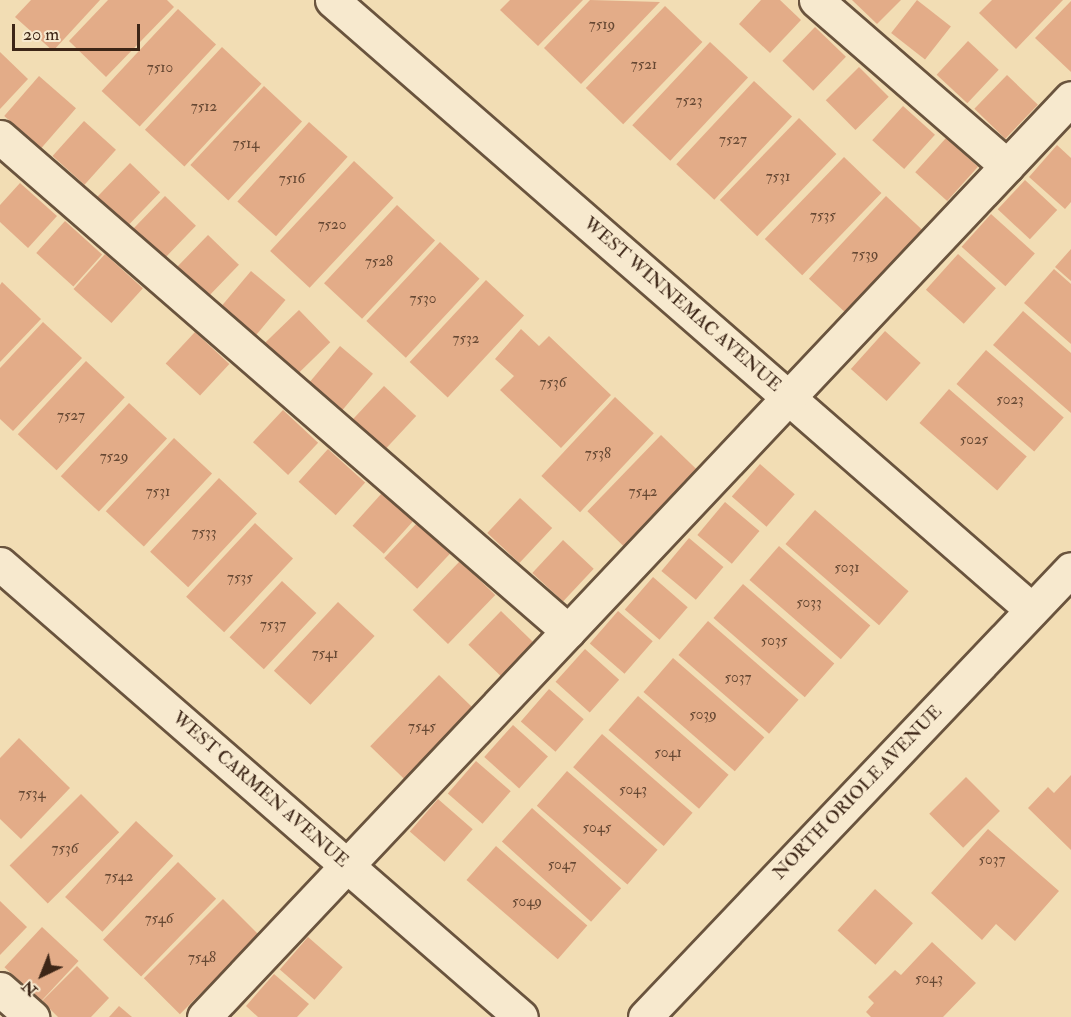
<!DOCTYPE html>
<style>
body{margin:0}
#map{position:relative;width:1071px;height:1017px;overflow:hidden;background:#f2ddb4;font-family:"IM FELL Double Pica",serif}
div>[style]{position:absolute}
.building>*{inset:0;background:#e3ac88;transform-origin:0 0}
.roads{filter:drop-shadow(2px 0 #6a543e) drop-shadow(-2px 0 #6a543e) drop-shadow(0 2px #6a543e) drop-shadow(0 -2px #6a543e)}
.minor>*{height:33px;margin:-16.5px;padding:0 16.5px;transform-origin:16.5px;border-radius:16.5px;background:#f7e9ce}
span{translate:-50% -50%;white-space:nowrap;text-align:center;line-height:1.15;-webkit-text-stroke:5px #f7e9ce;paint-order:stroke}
.number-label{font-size:15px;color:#664833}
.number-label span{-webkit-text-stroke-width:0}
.street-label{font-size:18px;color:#3d2617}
.north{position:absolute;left:12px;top:945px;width:60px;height:60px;-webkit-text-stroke:4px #f7e9ce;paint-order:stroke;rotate:223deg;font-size:16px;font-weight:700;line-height:24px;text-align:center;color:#3d2617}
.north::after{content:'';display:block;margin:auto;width:21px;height:27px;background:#3d2617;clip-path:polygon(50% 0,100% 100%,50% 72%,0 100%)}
.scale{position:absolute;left:12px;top:24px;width:128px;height:27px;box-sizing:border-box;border:3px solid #3d2617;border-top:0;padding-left:8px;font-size:18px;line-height:21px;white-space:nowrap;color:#3d2617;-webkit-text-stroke:4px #f7e9ce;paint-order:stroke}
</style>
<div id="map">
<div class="building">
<i style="clip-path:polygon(31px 0,100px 0,53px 51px,15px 17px)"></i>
<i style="clip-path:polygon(108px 0,167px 0,174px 7px,106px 77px,69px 41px)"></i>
<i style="clip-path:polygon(510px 0,583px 0,538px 46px,500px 10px)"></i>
<i style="clip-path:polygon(590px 0,660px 2px,581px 84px,544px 48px)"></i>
<i style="clip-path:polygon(761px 0,780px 0,801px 20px,770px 53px,739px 24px)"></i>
<i style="clip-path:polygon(852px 0,901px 0,877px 24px)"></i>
<i style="left:917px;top:0;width:43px;height:42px;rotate:38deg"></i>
<i style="clip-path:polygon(992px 0,1063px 0,1016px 49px,979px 13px)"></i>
<i style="clip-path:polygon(1071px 1px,1071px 72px,1035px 38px)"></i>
<i style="left:665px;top:6px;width:52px;height:114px;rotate:44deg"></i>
<i style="left:178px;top:9px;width:52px;height:112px;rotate:43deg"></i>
<i style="left:815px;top:27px;width:43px;height:47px;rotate:44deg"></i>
<i style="left:968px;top:41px;width:42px;height:46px;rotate:43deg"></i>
<i style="left:710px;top:42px;width:52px;height:114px;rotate:43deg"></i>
<i style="left:222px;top:47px;width:54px;height:113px;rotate:43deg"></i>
<i style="clip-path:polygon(0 52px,28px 79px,0 109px)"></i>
<i style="left:859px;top:67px;width:42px;height:47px;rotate:45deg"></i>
<i style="left:1007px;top:75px;width:43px;height:47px;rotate:44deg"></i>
<i style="left:39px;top:76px;width:49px;height:53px;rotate:41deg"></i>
<i style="left:754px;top:81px;width:52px;height:114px;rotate:43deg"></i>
<i style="left:264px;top:86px;width:52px;height:108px;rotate:43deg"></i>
<i style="left:903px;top:106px;width:43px;height:46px;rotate:42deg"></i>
<i style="left:799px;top:118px;width:52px;height:114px;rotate:44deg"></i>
<i style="left:84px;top:121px;width:43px;height:47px;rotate:42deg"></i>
<i style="left:309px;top:122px;width:52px;height:107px;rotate:42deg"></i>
<i style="left:946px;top:138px;width:43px;height:46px;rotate:42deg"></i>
<i style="clip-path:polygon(1057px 145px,1071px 158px,1071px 202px,1065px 209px,1029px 177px)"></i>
<i style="left:844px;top:157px;width:52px;height:114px;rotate:44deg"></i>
<i style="left:354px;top:161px;width:54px;height:123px;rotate:43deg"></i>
<i style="left:130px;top:163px;width:42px;height:47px;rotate:44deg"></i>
<i style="left:1025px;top:180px;width:44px;height:40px;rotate:43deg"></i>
<i style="clip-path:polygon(20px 183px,57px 216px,28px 248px,0 222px,0 205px)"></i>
<i style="left:165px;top:196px;width:43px;height:45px;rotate:44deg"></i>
<i style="left:886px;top:196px;width:52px;height:113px;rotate:43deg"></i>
<i style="left:397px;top:205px;width:52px;height:107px;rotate:43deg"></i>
<i style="left:991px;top:214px;width:59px;height:44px;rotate:42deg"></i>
<i style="left:65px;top:221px;width:50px;height:43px;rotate:42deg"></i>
<i style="left:208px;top:235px;width:43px;height:45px;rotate:44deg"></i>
<i style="left:440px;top:242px;width:54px;height:108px;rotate:43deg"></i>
<i style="clip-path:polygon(1071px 249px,1071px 281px,1055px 267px)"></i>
<i style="left:105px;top:254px;width:51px;height:47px;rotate:42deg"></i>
<i style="left:958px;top:254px;width:51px;height:48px;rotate:42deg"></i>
<i style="clip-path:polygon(1054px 269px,1071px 284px,1071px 344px,1024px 303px)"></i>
<i style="left:251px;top:271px;width:45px;height:49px;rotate:40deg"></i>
<i style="left:486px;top:280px;width:52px;height:112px;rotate:43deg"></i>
<i style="clip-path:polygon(2px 282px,41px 319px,0 362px,0 285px)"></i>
<i style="left:299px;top:310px;width:45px;height:49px;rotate:46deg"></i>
<i style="clip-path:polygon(1023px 311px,1071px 353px,1071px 413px,993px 345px)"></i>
<i style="clip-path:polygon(43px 322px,82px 358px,13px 431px,0 419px,0 368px)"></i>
<i style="clip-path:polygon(521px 329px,539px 346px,549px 336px,611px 395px,561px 448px,500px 390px,514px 376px,495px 359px)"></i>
<i style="left:885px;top:331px;width:48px;height:51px;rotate:42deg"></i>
<i style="left:195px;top:332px;width:47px;height:43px;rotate:43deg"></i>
<i style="left:340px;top:346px;width:43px;height:50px;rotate:40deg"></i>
<i style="left:986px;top:350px;width:103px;height:45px;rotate:41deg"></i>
<i style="left:86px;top:361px;width:53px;height:100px;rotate:43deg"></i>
<i style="left:384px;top:386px;width:44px;height:47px;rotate:43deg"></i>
<i style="left:949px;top:389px;width:103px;height:45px;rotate:41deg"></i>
<i style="left:615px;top:397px;width:53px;height:108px;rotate:43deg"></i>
<i style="left:129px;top:403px;width:52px;height:100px;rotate:43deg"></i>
<i style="left:283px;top:410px;width:48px;height:44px;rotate:43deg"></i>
<i style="left:661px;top:435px;width:53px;height:106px;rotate:44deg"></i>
<i style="left:174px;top:438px;width:52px;height:100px;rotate:43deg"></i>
<i style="left:328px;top:449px;width:50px;height:44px;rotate:42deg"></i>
<i style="left:760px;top:464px;width:46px;height:43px;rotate:41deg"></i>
<i style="left:219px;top:478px;width:52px;height:101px;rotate:43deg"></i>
<i style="left:382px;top:493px;width:42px;height:44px;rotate:42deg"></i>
<i style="left:520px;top:498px;width:44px;height:48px;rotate:43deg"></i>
<i style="left:725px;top:502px;width:45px;height:43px;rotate:40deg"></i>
<i style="left:815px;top:510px;width:124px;height:45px;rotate:41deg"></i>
<i style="left:255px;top:523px;width:52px;height:101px;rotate:43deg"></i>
<i style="left:417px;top:523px;width:45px;height:48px;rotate:43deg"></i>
<i style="left:689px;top:538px;width:45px;height:43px;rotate:40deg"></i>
<i style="left:563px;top:540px;width:42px;height:45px;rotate:43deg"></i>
<i style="left:779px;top:546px;width:121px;height:45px;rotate:41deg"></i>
<i style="left:460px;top:561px;width:49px;height:68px;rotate:44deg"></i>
<i style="left:653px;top:577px;width:46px;height:43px;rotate:41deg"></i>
<i style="left:282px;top:581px;width:47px;height:77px;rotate:43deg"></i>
<i style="left:743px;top:584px;width:121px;height:45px;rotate:41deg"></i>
<i style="left:338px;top:602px;width:50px;height:94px;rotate:43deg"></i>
<i style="left:501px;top:611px;width:45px;height:47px;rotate:44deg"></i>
<i style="left:618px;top:611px;width:46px;height:43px;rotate:41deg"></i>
<i style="left:708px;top:621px;width:120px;height:45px;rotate:41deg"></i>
<i style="left:585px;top:649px;width:46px;height:44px;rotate:42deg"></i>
<i style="left:673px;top:658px;width:121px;height:45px;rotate:41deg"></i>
<i style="left:439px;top:675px;width:47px;height:99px;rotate:44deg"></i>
<i style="left:549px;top:689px;width:46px;height:43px;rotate:41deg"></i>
<i style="left:638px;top:696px;width:120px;height:45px;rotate:41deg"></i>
<i style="left:513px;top:725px;width:47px;height:43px;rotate:42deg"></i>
<i style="left:602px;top:734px;width:120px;height:44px;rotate:41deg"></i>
<i style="clip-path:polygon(19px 738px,70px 788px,21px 839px,0 819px,0 758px)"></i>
<i style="left:476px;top:761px;width:46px;height:43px;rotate:41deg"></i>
<i style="left:567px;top:771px;width:120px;height:46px;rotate:41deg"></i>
<i style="clip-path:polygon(1071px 775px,1071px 850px,1028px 808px,1048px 787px,1054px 793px)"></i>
<i style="left:966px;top:777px;width:48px;height:52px;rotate:45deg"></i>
<i style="left:81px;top:794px;width:54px;height:101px;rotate:45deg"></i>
<i style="left:438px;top:799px;width:46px;height:43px;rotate:41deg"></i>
<i style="left:532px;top:808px;width:120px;height:45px;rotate:42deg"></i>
<i style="left:136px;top:821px;width:51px;height:104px;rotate:43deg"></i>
<i style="clip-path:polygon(988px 829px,1059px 891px,1015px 941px,996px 924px,982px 940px,931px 893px)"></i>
<i style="left:496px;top:846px;width:121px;height:45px;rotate:41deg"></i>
<i style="left:178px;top:862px;width:53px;height:108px;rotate:44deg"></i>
<i style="left:875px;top:889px;width:51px;height:56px;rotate:42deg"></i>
<i style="left:223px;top:899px;width:51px;height:112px;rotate:45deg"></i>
<i style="clip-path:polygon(0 901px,27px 927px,0 955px)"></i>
<i style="left:42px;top:927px;width:50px;height:55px;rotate:43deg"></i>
<i style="left:308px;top:937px;width:46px;height:43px;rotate:41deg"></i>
<i style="clip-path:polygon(932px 942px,976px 983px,943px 1017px,871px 1017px,866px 1012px,874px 1003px,868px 997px,895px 970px,901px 975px)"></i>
<i style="clip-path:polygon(77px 966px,109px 998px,91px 1017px,58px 1017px,42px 1001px)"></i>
<i style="clip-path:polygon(274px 974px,309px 1004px,297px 1017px,258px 1017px,246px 1006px)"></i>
<i style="clip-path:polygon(119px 1006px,132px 1017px,109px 1017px)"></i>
</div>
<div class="roads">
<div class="minor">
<i style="left:332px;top:0;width:928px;rotate:41.07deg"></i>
<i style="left:816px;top:0;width:253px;rotate:41deg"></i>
<i style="left:0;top:137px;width:753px;rotate:41.01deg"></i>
<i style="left:0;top:564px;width:690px;rotate:41.01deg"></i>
<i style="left:0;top:989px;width:43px;rotate:41.2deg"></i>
<i style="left:204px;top:1017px;width:1263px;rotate:-46.67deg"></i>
<i style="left:645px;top:1017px;width:618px;rotate:-46.44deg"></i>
</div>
</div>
<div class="number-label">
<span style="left:602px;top:25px">7519</span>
<span style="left:644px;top:65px">7521</span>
<span style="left:160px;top:68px">7510</span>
<span style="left:689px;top:101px">7523</span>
<span style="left:204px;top:107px">7512</span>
<span style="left:733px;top:140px">7527</span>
<span style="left:246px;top:144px">7514</span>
<span style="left:778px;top:177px">7531</span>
<span style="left:292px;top:179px">7516</span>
<span style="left:823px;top:216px">7535</span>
<span style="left:332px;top:225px">7520</span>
<span style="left:865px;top:255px">7539</span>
<span style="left:379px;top:262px">7528</span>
<span style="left:423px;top:299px">7530</span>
<span style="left:466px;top:339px">7532</span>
<span style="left:553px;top:383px">7536</span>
<span style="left:1010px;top:400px">5023</span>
<span style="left:71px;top:416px">7527</span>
<span style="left:974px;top:440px">5025</span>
<span style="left:598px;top:454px">7538</span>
<span style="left:114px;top:457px">7529</span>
<span style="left:158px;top:492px">7531</span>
<span style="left:643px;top:492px">7542</span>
<span style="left:204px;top:533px">7533</span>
<span style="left:847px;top:568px">5031</span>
<span style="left:240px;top:578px">7535</span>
<span style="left:809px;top:603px">5033</span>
<span style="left:273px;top:625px">7537</span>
<span style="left:774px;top:641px">5035</span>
<span style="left:325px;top:654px">7541</span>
<span style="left:738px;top:678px">5037</span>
<span style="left:703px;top:715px">5039</span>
<span style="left:422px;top:727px">7545</span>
<span style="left:668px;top:753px">5041</span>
<span style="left:633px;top:790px">5043</span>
<span style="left:32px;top:794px">7534</span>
<span style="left:597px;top:828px">5045</span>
<span style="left:65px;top:849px">7536</span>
<span style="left:992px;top:860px">5037</span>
<span style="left:562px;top:865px">5047</span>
<span style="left:119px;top:877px">7542</span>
<span style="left:527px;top:902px">5049</span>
<span style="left:159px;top:919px">7546</span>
<span style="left:202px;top:958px">7548</span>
<span style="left:929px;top:979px">5043</span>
</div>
<div class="street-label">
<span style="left:682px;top:305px;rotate:41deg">WEST WINNEMAC AVENUE</span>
<span style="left:260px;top:790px;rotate:41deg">WEST CARMEN AVENUE</span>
<span style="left:858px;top:793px;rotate:-46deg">NORTH ORIOLE AVENUE</span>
</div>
<div class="north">N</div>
<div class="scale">20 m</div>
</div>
